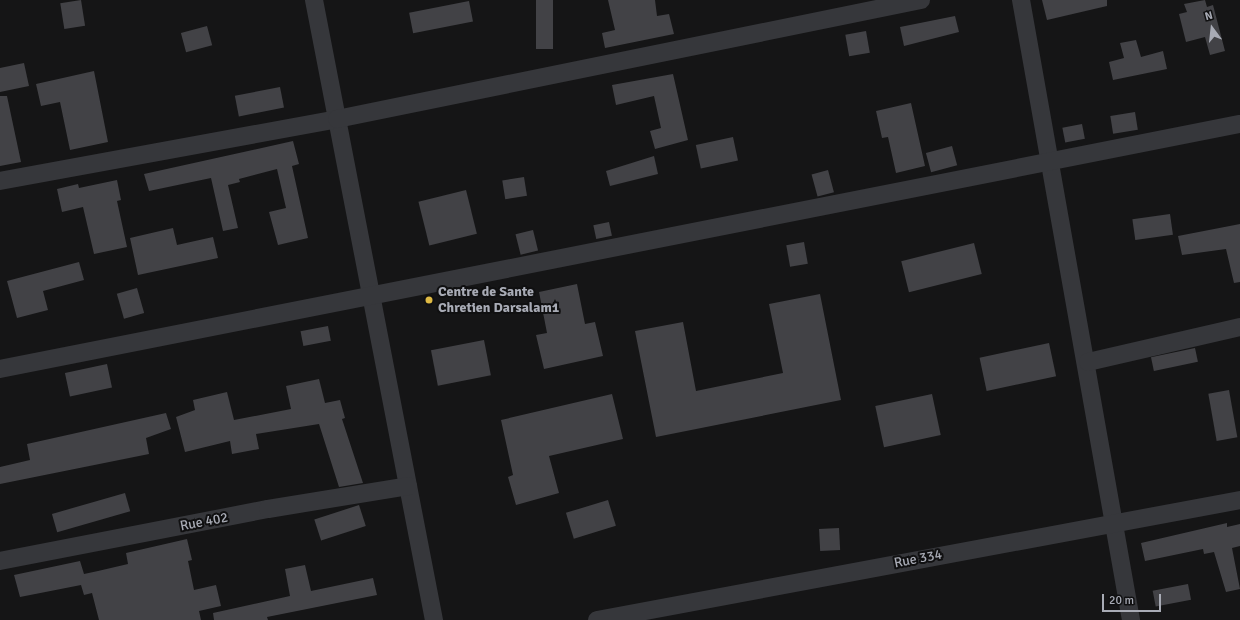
<!DOCTYPE html>
<style>
body{margin:0}
#map{position:relative;width:1240px;height:620px;overflow:hidden;background:#151516;font-family:Signika,sans-serif}
div>[style]{position:absolute}
.building>*{inset:0;background:#424246;transform-origin:0 0}
.minor>*{height:18px;margin:-9px;padding:0 9px;transform-origin:9px;border-radius:9px;background:#36373b}
.dots>*{width:11px;height:11px;translate:-50% -50%;box-sizing:border-box;border:2px solid #101011;border-radius:50%}
span{translate:-50% -50%;white-space:nowrap;text-align:center;line-height:1.15;-webkit-text-stroke:4px #101011;paint-order:stroke}
.poi-label{font-size:14px;color:#a8abb5;font-weight:700}
.left{translate:0 -50%;text-align:left}
.street-label{font-size:14px;color:#a8abb5}
.north{position:absolute;left:1192px;top:8px;width:40px;height:40px;-webkit-text-stroke:3px #101011;paint-order:stroke;rotate:345deg;font-size:11px;font-weight:700;line-height:16px;text-align:center;color:#a8abb5}
.north::after{content:'';display:block;margin:auto;width:14px;height:18px;background:#a8abb5;clip-path:polygon(50% 0,100% 100%,50% 72%,0 100%)}
.scale{position:absolute;left:1102px;top:594px;width:59px;height:18px;box-sizing:border-box;border:2px solid #a8abb5;border-top:0;padding-left:5px;font-size:12px;line-height:14px;white-space:nowrap;color:#a8abb5;-webkit-text-stroke:3px #101011;paint-order:stroke}
</style>
<div id="map">
<div class="building">
<i style="left:81px;top:0;width:26px;height:21px;rotate:81deg"></i>
<i style="left:536px;top:0;width:17px;height:49px"></i>
<i style="clip-path:polygon(608px 0,655px 0,657px 16px,669px 14px,674px 34px,605px 48px,602px 33px,615px 30px)"></i>
<i style="clip-path:polygon(1042px 0,1107px 0,1107px 6px,1047px 20px)"></i>
<i style="clip-path:polygon(1205px 0,1207px 7px,1213px 5px,1225px 51px,1210px 55px,1205px 37px,1186px 42px,1179px 14px,1187px 12px,1184px 4px)"></i>
<i style="left:469px;top:1px;width:21px;height:61px;rotate:79deg"></i>
<i style="clip-path:polygon(955px 16px,959px 32px,904px 46px,900px 27px)"></i>
<i style="left:207px;top:26px;width:20px;height:27px;rotate:75deg"></i>
<i style="left:866px;top:31px;width:22px;height:21px;rotate:80deg"></i>
<i style="clip-path:polygon(1136px 40px,1141px 57px,1163px 51px,1167px 69px,1113px 80px,1109px 62px,1124px 58px,1120px 43px)"></i>
<i style="clip-path:polygon(24px 63px,29px 86px,0 92px,0 68px)"></i>
<i style="clip-path:polygon(94px 71px,108px 142px,70px 150px,60px 102px,41px 106px,36px 84px)"></i>
<i style="clip-path:polygon(673px 74px,688px 140px,655px 149px,650px 131px,661px 128px,654px 96px,616px 105px,612px 85px)"></i>
<i style="left:280px;top:87px;width:21px;height:46px;rotate:79deg"></i>
<i style="clip-path:polygon(0 96px,7px 96px,21px 162px,0 166px)"></i>
<i style="clip-path:polygon(911px 103px,925px 166px,896px 173px,888px 137px,882px 138px,876px 111px)"></i>
<i style="left:1135px;top:112px;width:18px;height:25px;rotate:81deg"></i>
<i style="left:1082px;top:124px;width:15px;height:20px;rotate:79deg"></i>
<i style="left:733px;top:137px;width:24px;height:38px;rotate:78deg"></i>
<i style="clip-path:polygon(293px 141px,299px 164px,292px 166px,308px 238px,278px 245px,269px 212px,286px 208px,277px 169px,239px 179px,240px 182px,228px 185px,238px 228px,223px 231px,211px 178px,149px 191px,144px 174px)"></i>
<i style="left:952px;top:146px;width:20px;height:27px;rotate:75deg"></i>
<i style="clip-path:polygon(654px 156px,658px 174px,610px 186px,606px 171px)"></i>
<i style="left:828px;top:170px;width:23px;height:17px;rotate:75deg"></i>
<i style="left:524px;top:177px;width:19px;height:22px;rotate:81deg"></i>
<i style="clip-path:polygon(117px 180px,121px 200px,117px 201px,127px 247px,94px 254px,83px 207px,62px 212px,57px 189px,78px 184px,79px 188px)"></i>
<i style="left:466px;top:190px;width:45px;height:49px;rotate:76deg"></i>
<i style="left:1170px;top:214px;width:21px;height:38px;rotate:82deg"></i>
<i style="left:609px;top:222px;width:14px;height:16px;rotate:78deg"></i>
<i style="clip-path:polygon(1240px 224px,1240px 282px,1234px 283px,1226px 249px,1182px 255px,1178px 236px)"></i>
<i style="clip-path:polygon(173px 228px,177px 245px,213px 237px,218px 258px,138px 275px,130px 238px)"></i>
<i style="left:533px;top:230px;width:21px;height:18px;rotate:76deg"></i>
<i style="left:804px;top:242px;width:22px;height:18px;rotate:80deg"></i>
<i style="left:974px;top:243px;width:32px;height:75px;rotate:76deg"></i>
<i style="clip-path:polygon(79px 262px,84px 280px,43px 291px,48px 310px,17px 318px,7px 281px)"></i>
<i style="clip-path:polygon(577px 284px,585px 324px,595px 322px,603px 356px,544px 369px,536px 335px,547px 333px,539px 292px)"></i>
<i style="left:137px;top:288px;width:26px;height:21px;rotate:74deg"></i>
<i style="clip-path:polygon(820px 294px,841px 400px,656px 437px,635px 331px,683px 322px,696px 391px,783px 373px,769px 304px)"></i>
<i style="left:328px;top:326px;width:15px;height:28px;rotate:79deg"></i>
<i style="left:484px;top:340px;width:36px;height:54px;rotate:79deg"></i>
<i style="left:1049px;top:343px;width:34px;height:71px;rotate:78deg"></i>
<i style="left:1195px;top:348px;width:14px;height:45px;rotate:78deg"></i>
<i style="left:107px;top:364px;width:24px;height:43px;rotate:78deg"></i>
<i style="clip-path:polygon(319px 379px,325px 403px,340px 400px,345px 418px,342px 419px,363px 483px,339px 487px,319px 424px,256px 434px,259px 449px,232px 454px,230px 441px,185px 452px,176px 417px,195px 410px,193px 400px,227px 392px,234px 420px,291px 409px,286px 386px)"></i>
<i style="left:1229px;top:390px;width:48px;height:21px;rotate:80deg"></i>
<i style="clip-path:polygon(612px 394px,623px 439px,549px 456px,559px 493px,516px 505px,508px 477px,513px 475px,501px 420px)"></i>
<i style="left:932px;top:394px;width:42px;height:58px;rotate:78deg"></i>
<i style="clip-path:polygon(166px 413px,171px 429px,146px 438px,149px 454px,0 484px,0 467px,30px 460px,27px 444px)"></i>
<i style="left:125px;top:493px;width:19px;height:76px;rotate:74deg"></i>
<i style="left:608px;top:500px;width:27px;height:44px;rotate:73deg"></i>
<i style="left:359px;top:505px;width:22px;height:47px;rotate:72deg"></i>
<i style="clip-path:polygon(1227px 523px,1227px 527px,1240px 524px,1240px 546px,1232px 548px,1240px 589px,1226px 592px,1214px 552px,1204px 554px,1203px 549px,1145px 561px,1141px 543px)"></i>
<i style="left:839px;top:528px;width:22px;height:20px;rotate:87deg"></i>
<i style="clip-path:polygon(187px 539px,192px 560px,188px 561px,194px 590px,216px 585px,221px 606px,199px 611px,201px 620px,99px 620px,92px 593px,84px 595px,81px 585px,20px 597px,14px 575px,80px 561px,84px 574px,98px 571px,128px 564px,126px 553px)"></i>
<i style="clip-path:polygon(305px 565px,311px 591px,373px 578px,377px 595px,267px 617px,268px 620px,214px 620px,213px 613px,290px 596px,285px 569px)"></i>
<i style="left:1188px;top:584px;width:16px;height:36px;rotate:79deg"></i>
</div>
<div class="minor">
<i style="left:314px;top:0;width:632px;rotate:79.05deg"></i>
<i style="left:1021px;top:0;width:630px;rotate:79.94deg"></i>
<i style="left:0;top:181px;width:343px;rotate:-10.4deg"></i>
<i style="left:337px;top:119px;width:596px;rotate:-11.52deg"></i>
<i style="left:1088px;top:362px;width:156px;rotate:-13deg"></i>
<i style="left:0;top:369px;width:1264px;rotate:-11.18deg"></i>
<i style="left:0;top:561px;width:273px;rotate:-11deg"></i>
<i style="left:268px;top:509px;width:142px;rotate:-9.3deg"></i>
<i style="left:597px;top:620px;width:654px;rotate:-10.57deg"></i>
</div>
<div class="dots">
<i style="left:429px;top:300px;background:#dfba44"></i>
</div>
<div class="poi-label">
<span class="left" style="left:438px;top:300px">Centre de Sante<br>Chretien Darsalam1</span>
</div>
<div class="street-label">
<span style="left:204px;top:522px;rotate:-11deg">Rue 402</span>
<span style="left:918px;top:559px;rotate:-11deg">Rue 334</span>
</div>
<div class="north">N</div>
<div class="scale">20 m</div>
</div>
